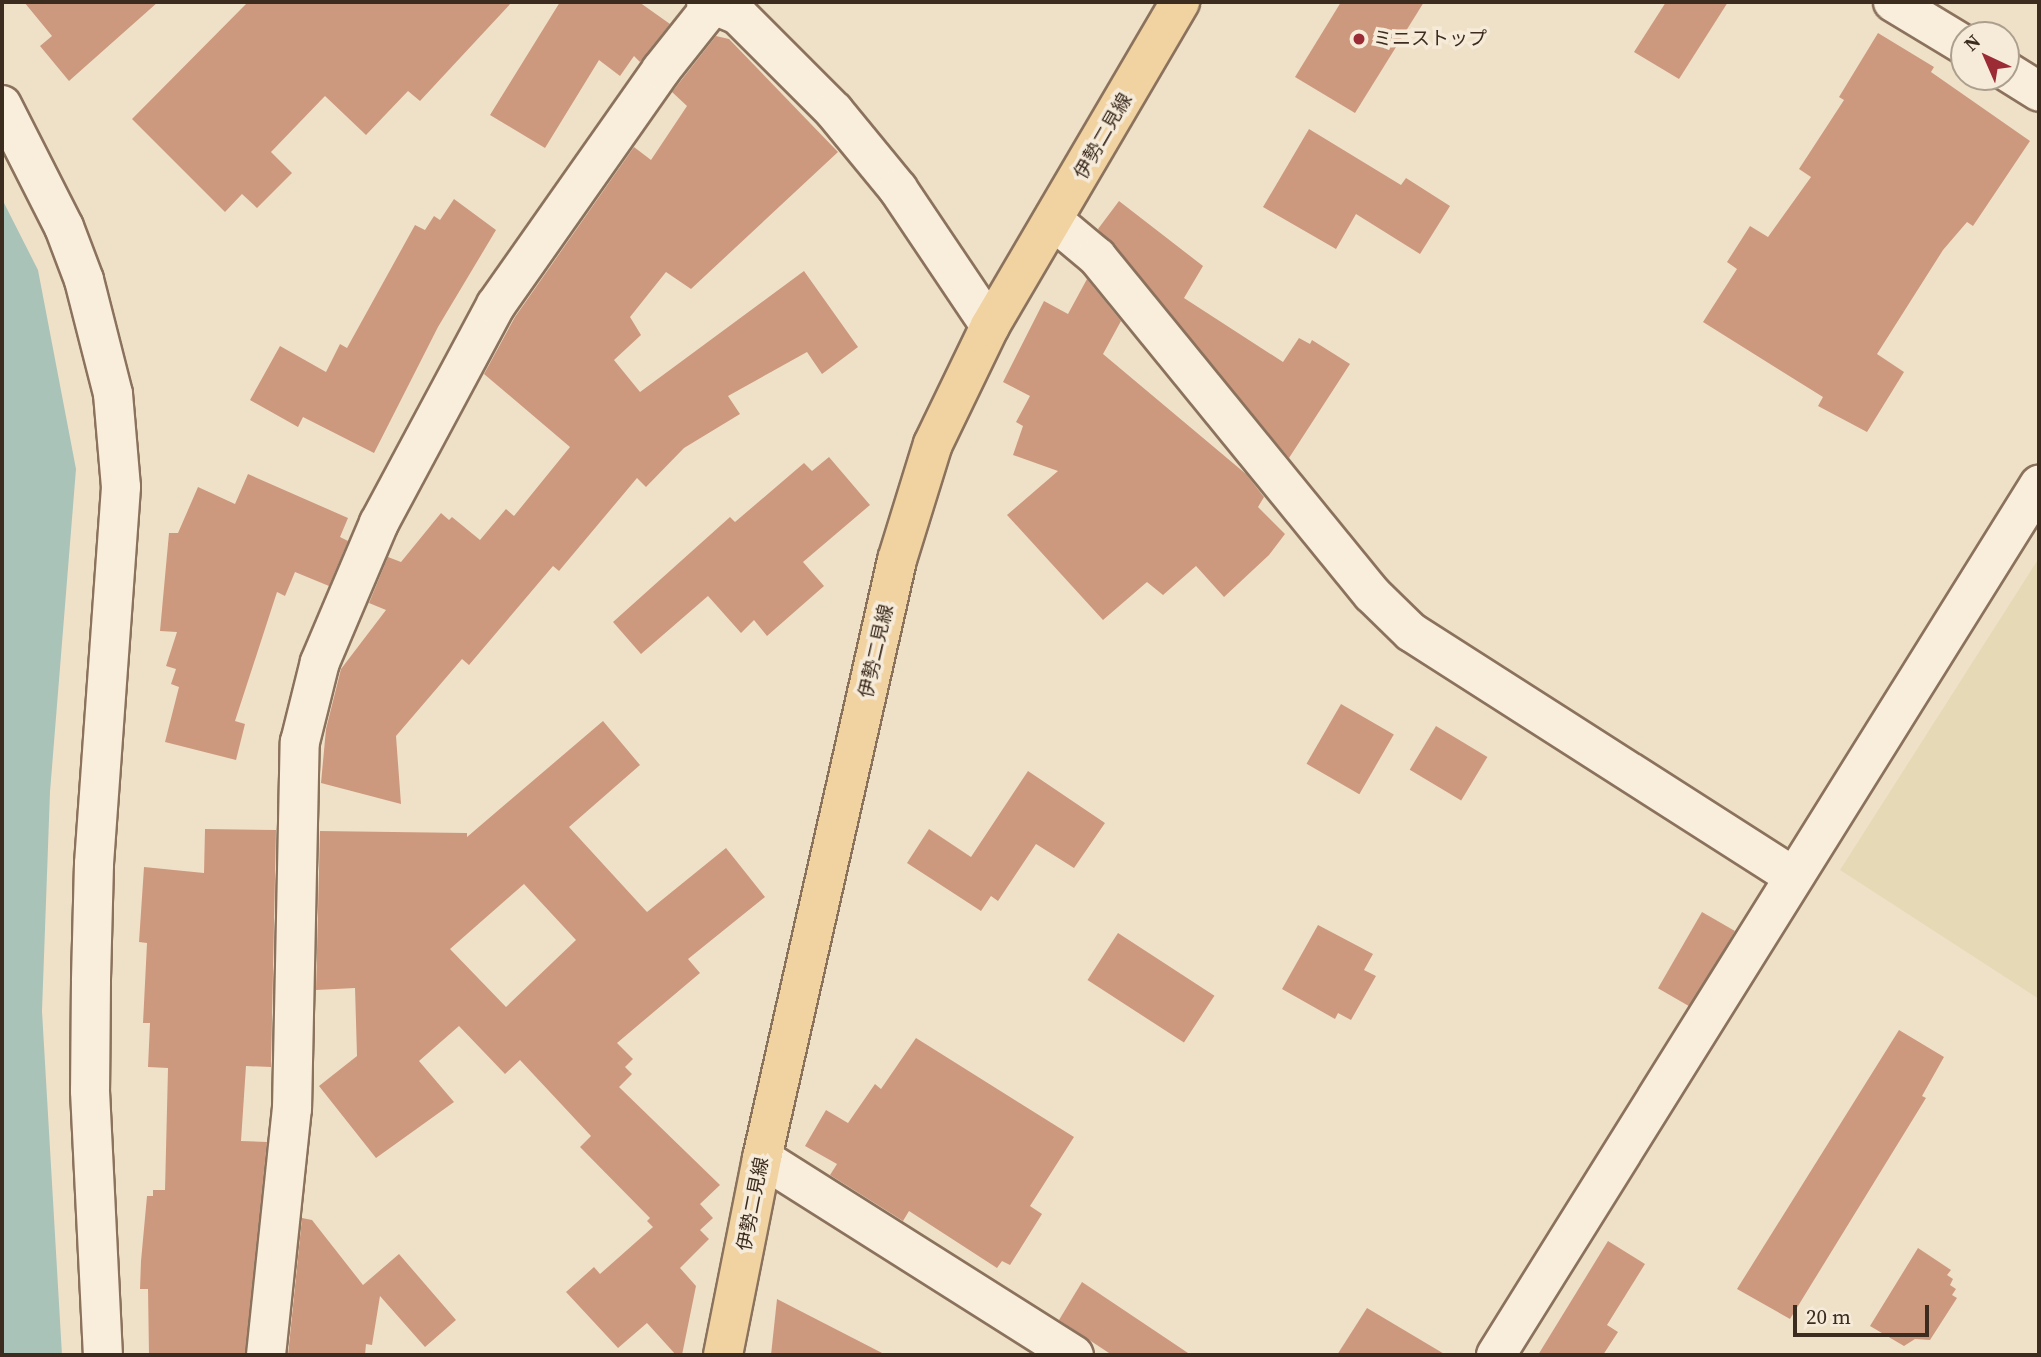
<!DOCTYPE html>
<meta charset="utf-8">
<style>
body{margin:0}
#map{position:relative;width:2041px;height:1357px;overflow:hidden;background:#efe1c8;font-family:"Source Serif 4","Noto Sans JP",serif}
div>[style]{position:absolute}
.farmland>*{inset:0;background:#e5dab5}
.water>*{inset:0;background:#a9c3b9}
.building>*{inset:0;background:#cd997e;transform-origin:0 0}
.roads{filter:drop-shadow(2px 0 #8b725d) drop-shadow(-2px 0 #8b725d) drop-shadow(0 2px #8b725d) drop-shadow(0 -2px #8b725d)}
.minor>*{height:38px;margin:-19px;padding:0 19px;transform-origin:19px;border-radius:19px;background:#f9eedc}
.major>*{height:38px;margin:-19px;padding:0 19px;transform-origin:19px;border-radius:19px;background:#f1d2a1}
.dots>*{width:19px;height:19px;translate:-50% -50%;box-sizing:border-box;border:4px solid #f6ebd8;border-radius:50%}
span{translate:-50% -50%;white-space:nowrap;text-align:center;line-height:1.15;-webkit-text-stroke:7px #f6ebd8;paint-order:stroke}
.poi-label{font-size:19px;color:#3c2c20}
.left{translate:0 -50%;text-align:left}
.street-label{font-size:19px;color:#3c2c20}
.frame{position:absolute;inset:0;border:4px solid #3c2c20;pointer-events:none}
.north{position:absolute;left:1950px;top:21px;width:70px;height:70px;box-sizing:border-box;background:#f6ebd8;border:2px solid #ac9f8e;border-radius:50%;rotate:316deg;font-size:19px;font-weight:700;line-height:28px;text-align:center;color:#3c2c20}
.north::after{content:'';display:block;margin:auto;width:24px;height:32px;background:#9b2c35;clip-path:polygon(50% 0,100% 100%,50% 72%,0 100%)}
.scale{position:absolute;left:1793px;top:1305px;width:136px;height:32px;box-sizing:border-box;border:4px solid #3c2c20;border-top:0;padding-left:9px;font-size:21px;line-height:24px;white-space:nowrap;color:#3c2c20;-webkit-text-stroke:5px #f6ebd8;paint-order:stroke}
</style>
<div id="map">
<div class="farmland">
<i style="clip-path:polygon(2039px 558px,2039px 999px,1840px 870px)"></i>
</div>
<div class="water">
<i style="clip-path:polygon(2px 199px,38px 270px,76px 469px,50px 792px,42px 1011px,62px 1355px,2px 1355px)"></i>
</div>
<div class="building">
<i style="clip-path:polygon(24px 2px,158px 2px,69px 81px,40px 46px,52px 36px)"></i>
<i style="clip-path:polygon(248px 2px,512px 2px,420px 101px,408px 91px,366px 135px,325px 96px,271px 152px,292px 173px,257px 208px,242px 194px,225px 212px,132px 119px)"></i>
<i style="clip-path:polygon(560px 2px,639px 2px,670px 24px,640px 62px,634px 56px,620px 76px,599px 60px,545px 148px,490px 115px)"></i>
<i style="clip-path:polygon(1341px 2px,1424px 2px,1355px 113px,1295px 77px)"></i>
<i style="clip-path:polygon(1666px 2px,1728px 2px,1679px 79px,1634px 52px)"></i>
<i style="clip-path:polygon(1878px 33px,1934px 67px,1931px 72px,2030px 141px,1973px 226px,1967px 222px,1943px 250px,1877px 354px,1904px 372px,1867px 432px,1818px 406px,1823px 397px,1703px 322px,1737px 269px,1727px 262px,1750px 226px,1768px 237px,1811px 177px,1799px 169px,1844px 100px,1839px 97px)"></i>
<i style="clip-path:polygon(716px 36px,729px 39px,838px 152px,691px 289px,666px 272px,630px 317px,641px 335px,614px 360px,640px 392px,804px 271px,858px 347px,822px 374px,807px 352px,728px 396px,740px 414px,684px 448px,646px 487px,637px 478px,559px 571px,553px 566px,469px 665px,462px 659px,396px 736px,401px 804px,321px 783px,326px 729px,341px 669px,386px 610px,369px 603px,388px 557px,401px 562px,441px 513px,449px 520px,452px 517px,480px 540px,506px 509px,514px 516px,570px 447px,484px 374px,515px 317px,634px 147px,651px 160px,687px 106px,672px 92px)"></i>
<i style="clip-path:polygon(1309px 129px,1401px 185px,1406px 178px,1450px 206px,1420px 254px,1356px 214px,1336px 249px,1263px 207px)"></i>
<i style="clip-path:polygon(454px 199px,496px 230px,438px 327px,374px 453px,303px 417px,298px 427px,250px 400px,280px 346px,326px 372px,340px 344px,347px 348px,415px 225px,425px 230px,434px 216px,440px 220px)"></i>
<i style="clip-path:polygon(1119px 201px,1203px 266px,1184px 298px,1283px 362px,1299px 338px,1310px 344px,1312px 340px,1350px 364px,1289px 458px,1098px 229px)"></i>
<i style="clip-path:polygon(1087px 279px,1121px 321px,1103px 354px,1246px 474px,1264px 497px,1258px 507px,1285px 534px,1269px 555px,1224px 597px,1196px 566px,1163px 595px,1147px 582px,1103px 620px,1007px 515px,1058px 471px,1013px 455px,1023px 426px,1016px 422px,1030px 396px,1003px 382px,1044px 301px,1068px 314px)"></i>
<i style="clip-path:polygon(829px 457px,870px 505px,803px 562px,824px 586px,767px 636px,754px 620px,741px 633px,708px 596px,641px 654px,613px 622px,730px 517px,735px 522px,804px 463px,812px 471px)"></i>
<i style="clip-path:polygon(248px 474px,348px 518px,340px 537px,348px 541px,329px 586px,295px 572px,285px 596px,277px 592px,235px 721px,245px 724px,236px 760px,165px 742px,179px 687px,171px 684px,176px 669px,166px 666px,177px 632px,160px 631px,169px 533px,178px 533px,198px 487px,235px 504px)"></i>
<i style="left:1341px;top:704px;width:61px;height:69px;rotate:30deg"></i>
<i style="clip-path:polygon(evenodd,603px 721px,640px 765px,569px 827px,647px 912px,726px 848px,765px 897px,688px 959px,700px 973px,617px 1043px,633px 1059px,625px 1067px,632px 1074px,619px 1087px,720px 1185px,700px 1204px,713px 1218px,700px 1230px,709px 1239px,680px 1268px,696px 1286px,682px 1355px,676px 1355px,647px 1323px,618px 1348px,566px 1292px,594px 1267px,600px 1274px,653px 1227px,647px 1221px,650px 1218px,580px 1147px,591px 1136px,520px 1060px,505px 1074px,459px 1026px,419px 1061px,454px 1102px,376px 1158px,319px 1086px,357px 1056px,355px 988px,316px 990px,320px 831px,467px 833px,467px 837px,603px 721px,524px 884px,576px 940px,506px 1007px,450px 949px,524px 884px)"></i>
<i style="left:1436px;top:726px;width:60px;height:51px;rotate:31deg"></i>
<i style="clip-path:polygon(1028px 771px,1105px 823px,1074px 868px,1036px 844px,998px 901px,991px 896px,981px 911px,907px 863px,929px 829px,971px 857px)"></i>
<i style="clip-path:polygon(205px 829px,276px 830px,271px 1067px,246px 1066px,241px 1141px,267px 1142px,245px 1355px,149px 1355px,148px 1289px,140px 1289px,141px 1261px,147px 1196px,153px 1196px,153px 1190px,165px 1190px,168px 1068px,148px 1067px,150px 1023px,143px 1023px,147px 943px,139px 942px,144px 867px,204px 873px)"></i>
<i style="left:1702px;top:912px;width:38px;height:88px;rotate:30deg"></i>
<i style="clip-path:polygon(1318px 925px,1373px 954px,1364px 970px,1376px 976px,1351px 1020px,1338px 1013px,1335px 1019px,1282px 989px)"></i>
<i style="left:1118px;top:933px;width:115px;height:56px;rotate:33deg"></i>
<i style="clip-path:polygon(1899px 1030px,1944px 1057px,1922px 1096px,1926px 1098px,1790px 1319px,1737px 1289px)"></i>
<i style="clip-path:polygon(916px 1038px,1074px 1137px,1030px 1206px,1042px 1214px,1010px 1265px,1002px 1261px,997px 1268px,909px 1211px,903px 1221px,830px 1175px,837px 1164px,805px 1146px,826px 1110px,848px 1123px,875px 1084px,881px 1089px)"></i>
<i style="clip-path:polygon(302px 1218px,312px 1220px,363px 1285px,399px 1254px,456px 1320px,425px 1347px,380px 1296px,372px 1345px,366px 1344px,365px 1355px,288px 1355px)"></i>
<i style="clip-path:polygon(1608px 1241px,1645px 1264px,1607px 1325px,1618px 1332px,1603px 1355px,1538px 1355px)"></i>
<i style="clip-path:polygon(1918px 1248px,1951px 1270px,1947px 1275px,1953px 1279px,1950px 1285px,1956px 1289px,1952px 1295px,1957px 1298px,1930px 1340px,1915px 1339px,1904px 1346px,1870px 1326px)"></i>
<i style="clip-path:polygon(1082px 1282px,1191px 1355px,1112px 1355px,1059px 1320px)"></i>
<i style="clip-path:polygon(777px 1299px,886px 1355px,771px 1355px)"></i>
<i style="clip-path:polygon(1367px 1308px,1446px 1355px,1337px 1355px)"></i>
</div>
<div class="roads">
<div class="minor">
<i style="left:706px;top:2px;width:35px;rotate:22deg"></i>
<i style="left:738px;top:15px;width:136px;rotate:45deg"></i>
<i style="left:834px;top:111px;width:101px;rotate:50.6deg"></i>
<i style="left:898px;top:189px;width:165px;rotate:56.1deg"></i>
<i style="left:1893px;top:2px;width:83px;rotate:31.2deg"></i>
<i style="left:2006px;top:71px;width:39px;rotate:32deg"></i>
<i style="left:2px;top:105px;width:137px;rotate:63.1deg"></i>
<i style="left:64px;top:227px;width:57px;rotate:69.3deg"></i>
<i style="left:84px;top:280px;width:118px;rotate:75.7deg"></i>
<i style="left:113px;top:394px;width:93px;rotate:85.1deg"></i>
<i style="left:121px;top:487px;width:378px;rotate:94.1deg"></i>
<i style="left:94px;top:864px;width:117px;rotate:91.5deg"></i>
<i style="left:91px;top:981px;width:110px;rotate:90.5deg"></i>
<i style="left:90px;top:1091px;width:264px;rotate:87.2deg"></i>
<i style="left:1054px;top:221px;width:56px;rotate:39.9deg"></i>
<i style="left:1097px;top:257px;width:435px;rotate:50.8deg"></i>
<i style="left:1372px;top:594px;width:54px;rotate:44.3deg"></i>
<i style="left:1411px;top:632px;width:453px;rotate:32.6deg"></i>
<i style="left:762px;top:1158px;width:369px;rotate:32.3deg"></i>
<i style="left:266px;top:1355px;width:247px;rotate:-84deg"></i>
<i style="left:292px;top:1109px;width:367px;rotate:-88.8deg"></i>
<i style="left:300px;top:742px;width:82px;rotate:-76deg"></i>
<i style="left:320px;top:662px;width:151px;rotate:-67deg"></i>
<i style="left:379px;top:523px;width:247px;rotate:-61.8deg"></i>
<i style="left:496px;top:305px;width:287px;rotate:-54.9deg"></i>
<i style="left:661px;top:70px;width:87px;rotate:-51.5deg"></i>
<i style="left:1496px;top:1355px;width:1026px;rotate:-58.03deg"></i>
</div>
<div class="major">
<i style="left:723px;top:1355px;width:201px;rotate:-78.8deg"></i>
<i style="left:762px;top:1158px;width:613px;rotate:-77.28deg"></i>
<i style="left:897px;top:560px;width:121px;rotate:-72.8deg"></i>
<i style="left:933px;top:444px;width:131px;rotate:-64.2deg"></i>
<i style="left:990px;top:326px;width:376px;rotate:-59.6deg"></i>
</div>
</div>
<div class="dots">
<i style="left:1359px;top:39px;background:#9b2c35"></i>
</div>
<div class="poi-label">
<span class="left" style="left:1373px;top:39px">ミニストップ</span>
</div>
<div class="street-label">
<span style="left:1103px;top:136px;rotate:-60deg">伊勢二見線</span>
<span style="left:876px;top:651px;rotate:-77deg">伊勢二見線</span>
<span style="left:753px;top:1204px;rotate:-79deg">伊勢二見線</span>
</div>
<div class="frame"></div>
<div class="north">N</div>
<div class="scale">20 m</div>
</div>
